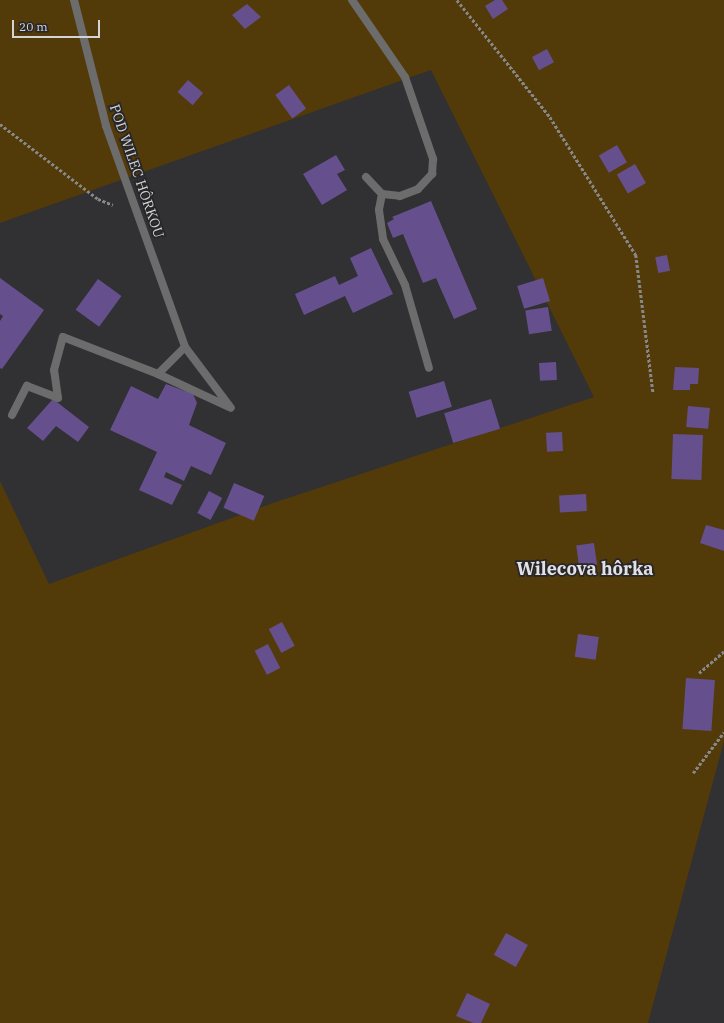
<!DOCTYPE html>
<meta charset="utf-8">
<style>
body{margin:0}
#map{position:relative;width:724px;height:1023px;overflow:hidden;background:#313033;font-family:"IBM Plex Serif",serif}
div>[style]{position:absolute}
.green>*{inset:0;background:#533a09}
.building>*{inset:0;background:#65508d;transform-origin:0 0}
.path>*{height:2.5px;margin-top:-1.25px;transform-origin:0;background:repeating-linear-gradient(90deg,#88888a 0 3px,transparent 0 5px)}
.lane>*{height:8px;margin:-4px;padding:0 4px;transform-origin:4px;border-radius:4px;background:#6c6c6d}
.street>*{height:8px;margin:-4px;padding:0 4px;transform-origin:4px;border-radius:4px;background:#6c6c6d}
span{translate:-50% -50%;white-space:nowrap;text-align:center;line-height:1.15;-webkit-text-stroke:3.5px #272629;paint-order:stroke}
.street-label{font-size:14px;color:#d4d4d6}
.district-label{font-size:18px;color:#e3e1e5;font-weight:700}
.scale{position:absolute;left:12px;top:20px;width:88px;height:18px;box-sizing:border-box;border:2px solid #d4d4d6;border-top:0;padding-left:5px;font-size:12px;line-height:14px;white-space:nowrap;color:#d4d4d6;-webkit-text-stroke:3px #272629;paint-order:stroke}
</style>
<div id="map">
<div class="green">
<i style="clip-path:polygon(0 0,724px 0,724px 741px,648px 1023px,0 1023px,0 481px,49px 584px,276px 502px,594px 397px,431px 70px,0 223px)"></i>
</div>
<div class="building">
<i style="clip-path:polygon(495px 0,502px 0,508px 9px,493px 19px,485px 6px)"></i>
<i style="clip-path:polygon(247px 4px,261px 17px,245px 29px,232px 15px)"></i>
<i style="left:547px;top:49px;width:15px;height:17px;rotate:62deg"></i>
<i style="left:188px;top:80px;width:20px;height:16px;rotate:41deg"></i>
<i style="left:289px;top:85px;width:29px;height:17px;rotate:54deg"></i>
<i style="left:617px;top:145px;width:20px;height:21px;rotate:60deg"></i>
<i style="clip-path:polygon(336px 155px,345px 170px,337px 174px,347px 190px,322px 205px,303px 174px)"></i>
<i style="left:635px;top:164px;width:22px;height:21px;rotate:60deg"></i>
<i style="clip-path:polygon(431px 201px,477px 309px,454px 319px,436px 278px,423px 283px,403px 234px,393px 238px,387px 223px,394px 219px,392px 217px)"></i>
<i style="clip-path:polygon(371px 248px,393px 294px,353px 313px,345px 296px,304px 315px,295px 294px,335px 276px,339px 285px,358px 276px,350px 258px)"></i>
<i style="left:667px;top:255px;width:16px;height:12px;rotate:79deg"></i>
<i style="clip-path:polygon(0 278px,44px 310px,2px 369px,0 368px,0 321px,3px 316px,0 314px)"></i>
<i style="left:543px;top:278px;width:24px;height:27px;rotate:73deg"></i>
<i style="left:98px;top:279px;width:29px;height:38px;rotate:36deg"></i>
<i style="left:548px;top:307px;width:24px;height:23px;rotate:81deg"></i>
<i style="left:556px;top:362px;width:18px;height:17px;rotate:87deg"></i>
<i style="clip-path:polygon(675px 367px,699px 368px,698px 384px,690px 384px,690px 390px,673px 390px)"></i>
<i style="left:444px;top:381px;width:27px;height:37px;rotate:73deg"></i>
<i style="clip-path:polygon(166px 384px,193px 394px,197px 403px,189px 425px,226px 443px,211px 475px,191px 466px,184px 481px,166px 472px,164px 477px,182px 485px,172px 505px,139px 490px,157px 452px,110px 430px,131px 386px,158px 399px)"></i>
<i style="clip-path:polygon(53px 399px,89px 427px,78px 442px,56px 426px,43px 441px,27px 428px)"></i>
<i style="left:491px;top:399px;width:31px;height:49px;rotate:73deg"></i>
<i style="left:688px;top:406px;width:22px;height:21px;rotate:5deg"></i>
<i style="left:562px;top:432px;width:19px;height:16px;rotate:87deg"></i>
<i style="left:673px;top:434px;width:30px;height:45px;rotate:2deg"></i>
<i style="left:234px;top:483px;width:33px;height:27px;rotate:23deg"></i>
<i style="left:209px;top:491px;width:15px;height:25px;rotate:28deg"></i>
<i style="left:586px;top:494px;width:17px;height:27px;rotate:87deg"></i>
<i style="clip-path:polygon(706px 525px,724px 530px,724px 551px,700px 543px)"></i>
<i style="left:594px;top:543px;width:22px;height:18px;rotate:82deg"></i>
<i style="left:282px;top:622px;width:27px;height:15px;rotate:62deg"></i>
<i style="left:578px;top:634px;width:21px;height:23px;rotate:8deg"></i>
<i style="left:268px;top:644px;width:27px;height:15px;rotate:63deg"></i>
<i style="left:686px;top:678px;width:29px;height:51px;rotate:4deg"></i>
<i style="left:506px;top:933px;width:25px;height:25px;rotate:29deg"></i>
<i style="clip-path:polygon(467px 993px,490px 1004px,481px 1023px,473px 1023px,456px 1016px)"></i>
</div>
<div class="path">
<i style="left:457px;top:0;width:149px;rotate:51.5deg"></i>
<i style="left:550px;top:117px;width:163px;rotate:58.1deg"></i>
<i style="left:636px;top:255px;width:138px;rotate:82.9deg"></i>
<i style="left:0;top:124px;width:123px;rotate:37.4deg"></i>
<i style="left:98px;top:199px;width:16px;rotate:22deg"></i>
<i style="left:699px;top:673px;width:33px;rotate:-41deg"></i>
<i style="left:693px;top:773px;width:51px;rotate:-52.9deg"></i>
</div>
<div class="lane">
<i style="left:366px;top:177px;width:23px;rotate:47deg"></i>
<i style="left:382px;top:194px;width:18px;rotate:6deg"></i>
<i style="left:400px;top:196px;width:19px;rotate:-21deg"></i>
<i style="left:418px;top:189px;width:21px;rotate:-47deg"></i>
<i style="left:432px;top:174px;width:15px;rotate:-86deg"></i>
<i style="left:382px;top:194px;width:16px;rotate:101deg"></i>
<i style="left:379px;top:210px;width:29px;rotate:82deg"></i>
<i style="left:383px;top:239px;width:51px;rotate:64.4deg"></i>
<i style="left:405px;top:285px;width:86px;rotate:73.9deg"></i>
<i style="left:12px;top:415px;width:33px;rotate:-63deg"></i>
<i style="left:27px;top:386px;width:33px;rotate:21deg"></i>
<i style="left:58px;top:398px;width:28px;rotate:-98deg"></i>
<i style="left:54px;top:370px;width:34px;rotate:-75deg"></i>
<i style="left:63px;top:337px;width:102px;rotate:21.3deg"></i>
</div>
<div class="street">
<i style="left:74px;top:0;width:130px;rotate:75.7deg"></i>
<i style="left:106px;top:126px;width:235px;rotate:70.3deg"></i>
<i style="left:185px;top:347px;width:76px;rotate:53deg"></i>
<i style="left:352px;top:0;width:93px;rotate:55.5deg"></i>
<i style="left:405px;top:77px;width:87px;rotate:71.1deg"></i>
<i style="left:185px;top:347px;width:38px;rotate:135deg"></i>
<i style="left:158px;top:374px;width:78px;rotate:24.9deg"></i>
</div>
<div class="street-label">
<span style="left:137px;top:171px;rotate:71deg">POD WILEC HÔRKOU</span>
</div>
<div class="district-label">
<span style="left:585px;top:569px">Wilecova hôrka</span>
</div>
<div class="scale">20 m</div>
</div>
